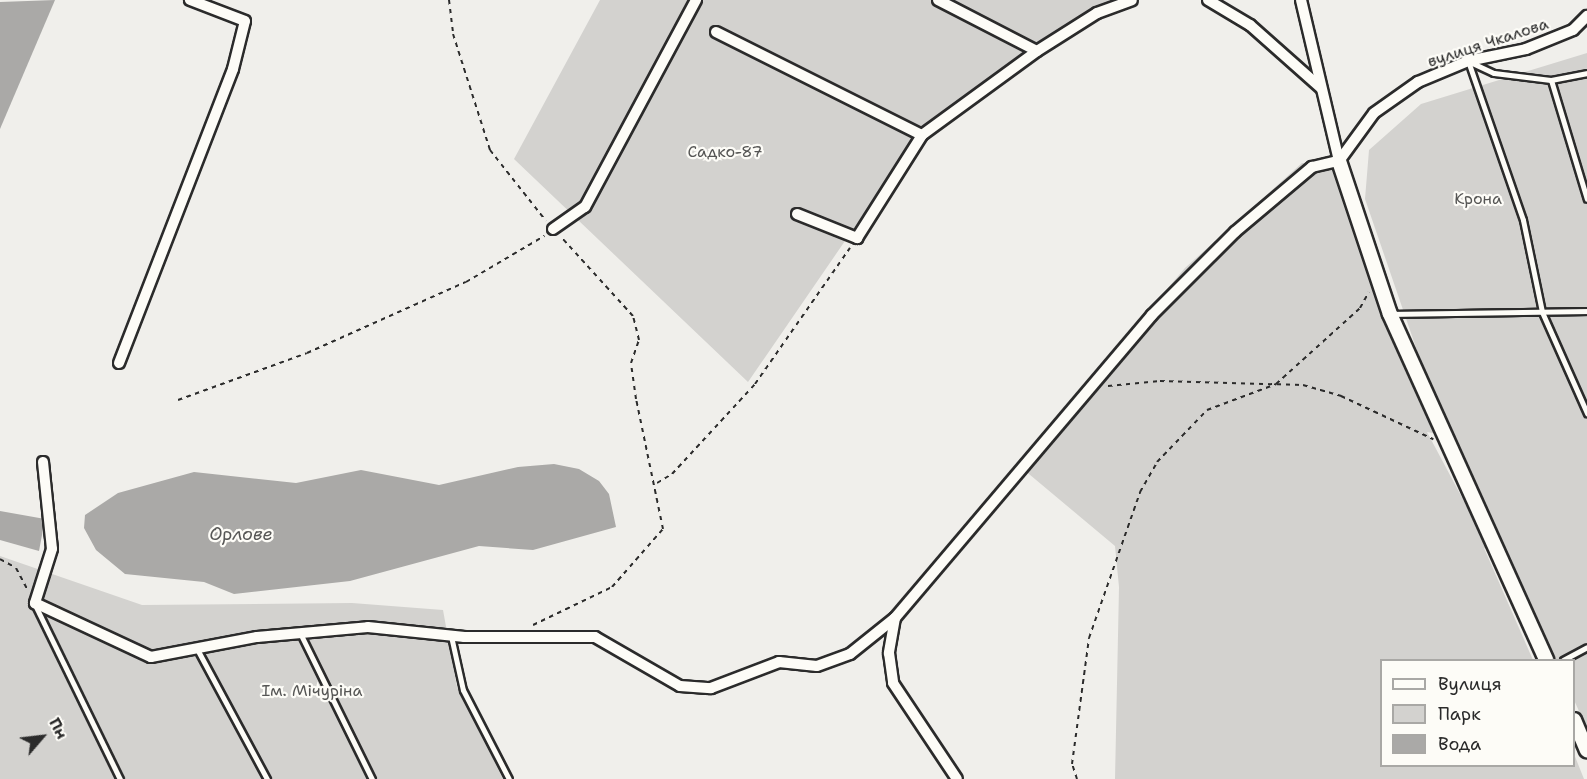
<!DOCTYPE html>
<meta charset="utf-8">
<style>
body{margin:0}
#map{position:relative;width:1587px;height:779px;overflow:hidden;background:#f0efeb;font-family:"Shantell Sans",sans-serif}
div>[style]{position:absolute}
.green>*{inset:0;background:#d3d2cf}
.water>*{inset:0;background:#aaa9a7}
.path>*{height:2px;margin-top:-1px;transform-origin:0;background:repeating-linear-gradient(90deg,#2b2b2b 0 4.5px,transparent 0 9px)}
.roads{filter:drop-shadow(2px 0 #2b2b2b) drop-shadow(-2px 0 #2b2b2b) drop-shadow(0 2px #2b2b2b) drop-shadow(0 -2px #2b2b2b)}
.service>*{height:5px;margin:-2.5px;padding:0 2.5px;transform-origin:2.5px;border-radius:2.5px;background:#fdfcf7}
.minor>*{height:10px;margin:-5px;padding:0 5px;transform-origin:5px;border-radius:5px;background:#fdfcf7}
.tertiary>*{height:14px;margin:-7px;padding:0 7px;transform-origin:7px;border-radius:7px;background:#fdfcf7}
span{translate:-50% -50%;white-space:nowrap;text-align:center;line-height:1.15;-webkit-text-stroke:4.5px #fdfcf7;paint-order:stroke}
.street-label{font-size:16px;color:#2b2b2b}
.park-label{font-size:16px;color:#555554}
.water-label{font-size:18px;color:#575756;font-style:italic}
.legend{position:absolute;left:1380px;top:659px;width:195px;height:108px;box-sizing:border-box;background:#fdfcf7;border:2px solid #a9a8a5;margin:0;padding:8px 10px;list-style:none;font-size:18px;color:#2b2b2b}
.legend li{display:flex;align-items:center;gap:12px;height:30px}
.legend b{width:30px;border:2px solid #a9a8a5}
.north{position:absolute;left:12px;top:707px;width:60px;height:60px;-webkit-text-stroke:4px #fdfcf7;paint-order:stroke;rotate:62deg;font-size:16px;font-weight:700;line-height:24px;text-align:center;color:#2b2b2b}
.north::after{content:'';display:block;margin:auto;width:21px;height:27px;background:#2b2b2b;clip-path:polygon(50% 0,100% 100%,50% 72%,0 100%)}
</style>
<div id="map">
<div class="green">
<i style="clip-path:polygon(600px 0,1116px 0,1049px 37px,922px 129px,748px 382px,514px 159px)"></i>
<i style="clip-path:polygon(1587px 53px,1587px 729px,1574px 700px,1574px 660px,1555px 660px,1506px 554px,1424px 371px,1365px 199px,1369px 150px,1421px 104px)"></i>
<i style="clip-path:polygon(1302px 163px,1336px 168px,1405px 365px,1438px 434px,1427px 432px,1490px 550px,1484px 548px,1533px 660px,1382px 660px,1382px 766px,1574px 766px,1574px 754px,1584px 779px,1115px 779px,1119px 587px,1115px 546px,1017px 464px,1185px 268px)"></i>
<i style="clip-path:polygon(0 556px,142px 605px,352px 603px,443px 610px,457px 687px,503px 779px,0 779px)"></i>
</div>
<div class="water">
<i style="clip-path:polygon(55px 0,0 129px,0 2px)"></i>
<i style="clip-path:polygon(554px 464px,579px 469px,599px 481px,609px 494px,616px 527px,533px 550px,479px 546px,350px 581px,234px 594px,204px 582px,125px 574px,96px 550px,84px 528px,85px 515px,118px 493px,194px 472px,296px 483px,361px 470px,439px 485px,518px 467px)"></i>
<i style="clip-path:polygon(0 511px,45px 519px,39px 551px,0 540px)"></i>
</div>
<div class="path">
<i style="left:449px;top:0;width:34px;rotate:83deg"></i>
<i style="left:453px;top:34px;width:122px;rotate:72.3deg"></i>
<i style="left:490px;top:150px;width:90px;rotate:51.7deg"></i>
<i style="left:1108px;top:386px;width:52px;rotate:-5.5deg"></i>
<i style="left:1160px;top:381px;width:143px;rotate:1.6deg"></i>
<i style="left:1303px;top:385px;width:40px;rotate:16deg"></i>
<i style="left:1341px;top:396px;width:102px;rotate:25.1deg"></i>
<i style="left:178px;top:400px;width:137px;rotate:-20deg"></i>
<i style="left:307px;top:353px;width:174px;rotate:-24.1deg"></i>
<i style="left:466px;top:282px;width:91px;rotate:-30.5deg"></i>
<i style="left:657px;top:483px;width:17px;rotate:-31deg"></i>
<i style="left:672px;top:474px;width:122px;rotate:-47.3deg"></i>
<i style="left:755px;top:384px;width:166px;rotate:-55.1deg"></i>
<i style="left:0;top:559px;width:18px;rotate:29deg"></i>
<i style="left:16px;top:568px;width:24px;rotate:62deg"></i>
<i style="left:533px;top:625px;width:88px;rotate:-25.7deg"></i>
<i style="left:612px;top:587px;width:77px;rotate:-48.7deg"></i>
<i style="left:663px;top:529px;width:133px;rotate:-101.7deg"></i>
<i style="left:636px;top:399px;width:36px;rotate:-98deg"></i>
<i style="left:631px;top:363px;width:24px;rotate:-71deg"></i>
<i style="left:639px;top:340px;width:25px;rotate:-104deg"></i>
<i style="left:633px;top:316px;width:105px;rotate:-132.3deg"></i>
<i style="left:1077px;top:779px;width:16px;rotate:-108deg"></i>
<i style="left:1072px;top:764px;width:127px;rotate:-82.3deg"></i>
<i style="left:1089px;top:638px;width:155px;rotate:-70.7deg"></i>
<i style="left:1140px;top:492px;width:34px;rotate:-60deg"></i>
<i style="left:1157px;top:462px;width:72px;rotate:-46.1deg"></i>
<i style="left:1207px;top:410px;width:74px;rotate:-20.6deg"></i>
<i style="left:1276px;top:384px;width:113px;rotate:-42.1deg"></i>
<i style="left:1360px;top:308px;width:18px;rotate:-61deg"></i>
</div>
<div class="roads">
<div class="service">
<i style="left:1468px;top:61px;width:168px;rotate:70.9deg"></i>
<i style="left:1523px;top:220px;width:94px;rotate:78.3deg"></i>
<i style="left:1542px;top:312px;width:111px;rotate:66deg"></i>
<i style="left:1470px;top:62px;width:26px;rotate:25deg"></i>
<i style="left:1494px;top:73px;width:57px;rotate:7deg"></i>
<i style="left:1551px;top:80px;width:124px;rotate:73.2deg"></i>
<i style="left:1551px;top:80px;width:37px;rotate:-11deg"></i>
<i style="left:1391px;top:314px;width:196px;rotate:-0.9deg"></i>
<i style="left:35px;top:605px;width:194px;rotate:64deg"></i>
<i style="left:301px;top:635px;width:161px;rotate:63.8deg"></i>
<i style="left:451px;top:636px;width:55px;rotate:77.5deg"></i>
<i style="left:463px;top:690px;width:100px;rotate:62.7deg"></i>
<i style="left:197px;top:649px;width:148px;rotate:61.7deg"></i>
<i style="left:1563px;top:660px;width:27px;rotate:-28deg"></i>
</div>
<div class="minor">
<i style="left:938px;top:0;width:111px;rotate:27.3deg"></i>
<i style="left:1037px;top:51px;width:71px;rotate:-32.3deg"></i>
<i style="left:1097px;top:13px;width:37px;rotate:-20deg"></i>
<i style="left:1208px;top:0;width:49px;rotate:30.8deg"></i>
<i style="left:1250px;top:25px;width:95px;rotate:41.6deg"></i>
<i style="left:1301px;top:0;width:165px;rotate:76.7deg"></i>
<i style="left:716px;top:32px;width:230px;rotate:26.6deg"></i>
<i style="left:922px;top:135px;width:142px;rotate:-36.1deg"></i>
<i style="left:1339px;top:161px;width:59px;rotate:-53.9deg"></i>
<i style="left:1374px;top:113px;width:54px;rotate:-35.2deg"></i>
<i style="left:1418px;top:82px;width:54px;rotate:-22.8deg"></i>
<i style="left:1468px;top:61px;width:59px;rotate:-11.7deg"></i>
<i style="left:1526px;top:49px;width:51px;rotate:-22deg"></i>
<i style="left:1573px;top:30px;width:20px;rotate:-45deg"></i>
<i style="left:797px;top:214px;width:65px;rotate:21.8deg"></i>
<i style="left:857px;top:238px;width:122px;rotate:-57.7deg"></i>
<i style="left:553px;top:229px;width:39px;rotate:-35deg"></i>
<i style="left:585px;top:207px;width:235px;rotate:-61.8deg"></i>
<i style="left:119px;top:363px;width:315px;rotate:-68.8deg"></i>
<i style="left:233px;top:69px;width:49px;rotate:-76deg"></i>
<i style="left:245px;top:21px;width:59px;rotate:-159.1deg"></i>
<i style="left:43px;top:462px;width:87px;rotate:84.1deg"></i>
<i style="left:52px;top:549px;width:57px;rotate:107.5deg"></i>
<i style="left:35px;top:603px;width:128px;rotate:25deg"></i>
<i style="left:151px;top:657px;width:108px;rotate:-10.7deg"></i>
<i style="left:257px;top:637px;width:111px;rotate:-5.1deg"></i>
<i style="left:368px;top:627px;width:97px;rotate:5.9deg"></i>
<i style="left:464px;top:637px;width:131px"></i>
<i style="left:595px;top:637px;width:98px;rotate:30deg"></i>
<i style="left:680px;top:686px;width:31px;rotate:4deg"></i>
<i style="left:711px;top:688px;width:73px;rotate:-20.9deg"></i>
<i style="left:779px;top:662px;width:38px;rotate:6deg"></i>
<i style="left:817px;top:666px;width:35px;rotate:-20deg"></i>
<i style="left:850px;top:654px;width:58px;rotate:-38.7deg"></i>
<i style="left:895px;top:618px;width:397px;rotate:-49.7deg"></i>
<i style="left:1152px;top:315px;width:117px;rotate:-45deg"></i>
<i style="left:1235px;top:232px;width:101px;rotate:-40.2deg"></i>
<i style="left:1312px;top:167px;width:28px;rotate:-13deg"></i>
<i style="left:895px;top:618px;width:36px;rotate:100deg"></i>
<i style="left:889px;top:653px;width:30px;rotate:82deg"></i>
<i style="left:893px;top:683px;width:115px;rotate:56.3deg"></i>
</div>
<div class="tertiary">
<i style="left:1339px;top:161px;width:161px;rotate:71.6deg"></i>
<i style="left:1390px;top:314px;width:380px;rotate:65.7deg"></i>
<i style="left:1574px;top:720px;width:33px;rotate:67deg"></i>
</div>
</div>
<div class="street-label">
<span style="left:1488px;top:43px;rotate:-18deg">вулиця Чкалова</span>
</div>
<div class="park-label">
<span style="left:725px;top:152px">Садко-87</span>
<span style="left:1478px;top:199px">Крона</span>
<span style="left:312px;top:691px">Ім. Мічуріна</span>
</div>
<div class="water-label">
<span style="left:241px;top:534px">Орлове</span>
</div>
<ul class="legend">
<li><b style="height:8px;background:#fdfcf7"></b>Вулиця</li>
<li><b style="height:16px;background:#d3d2cf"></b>Парк</li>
<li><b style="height:16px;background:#aaa9a7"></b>Вода</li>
</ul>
<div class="north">Пн</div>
</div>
